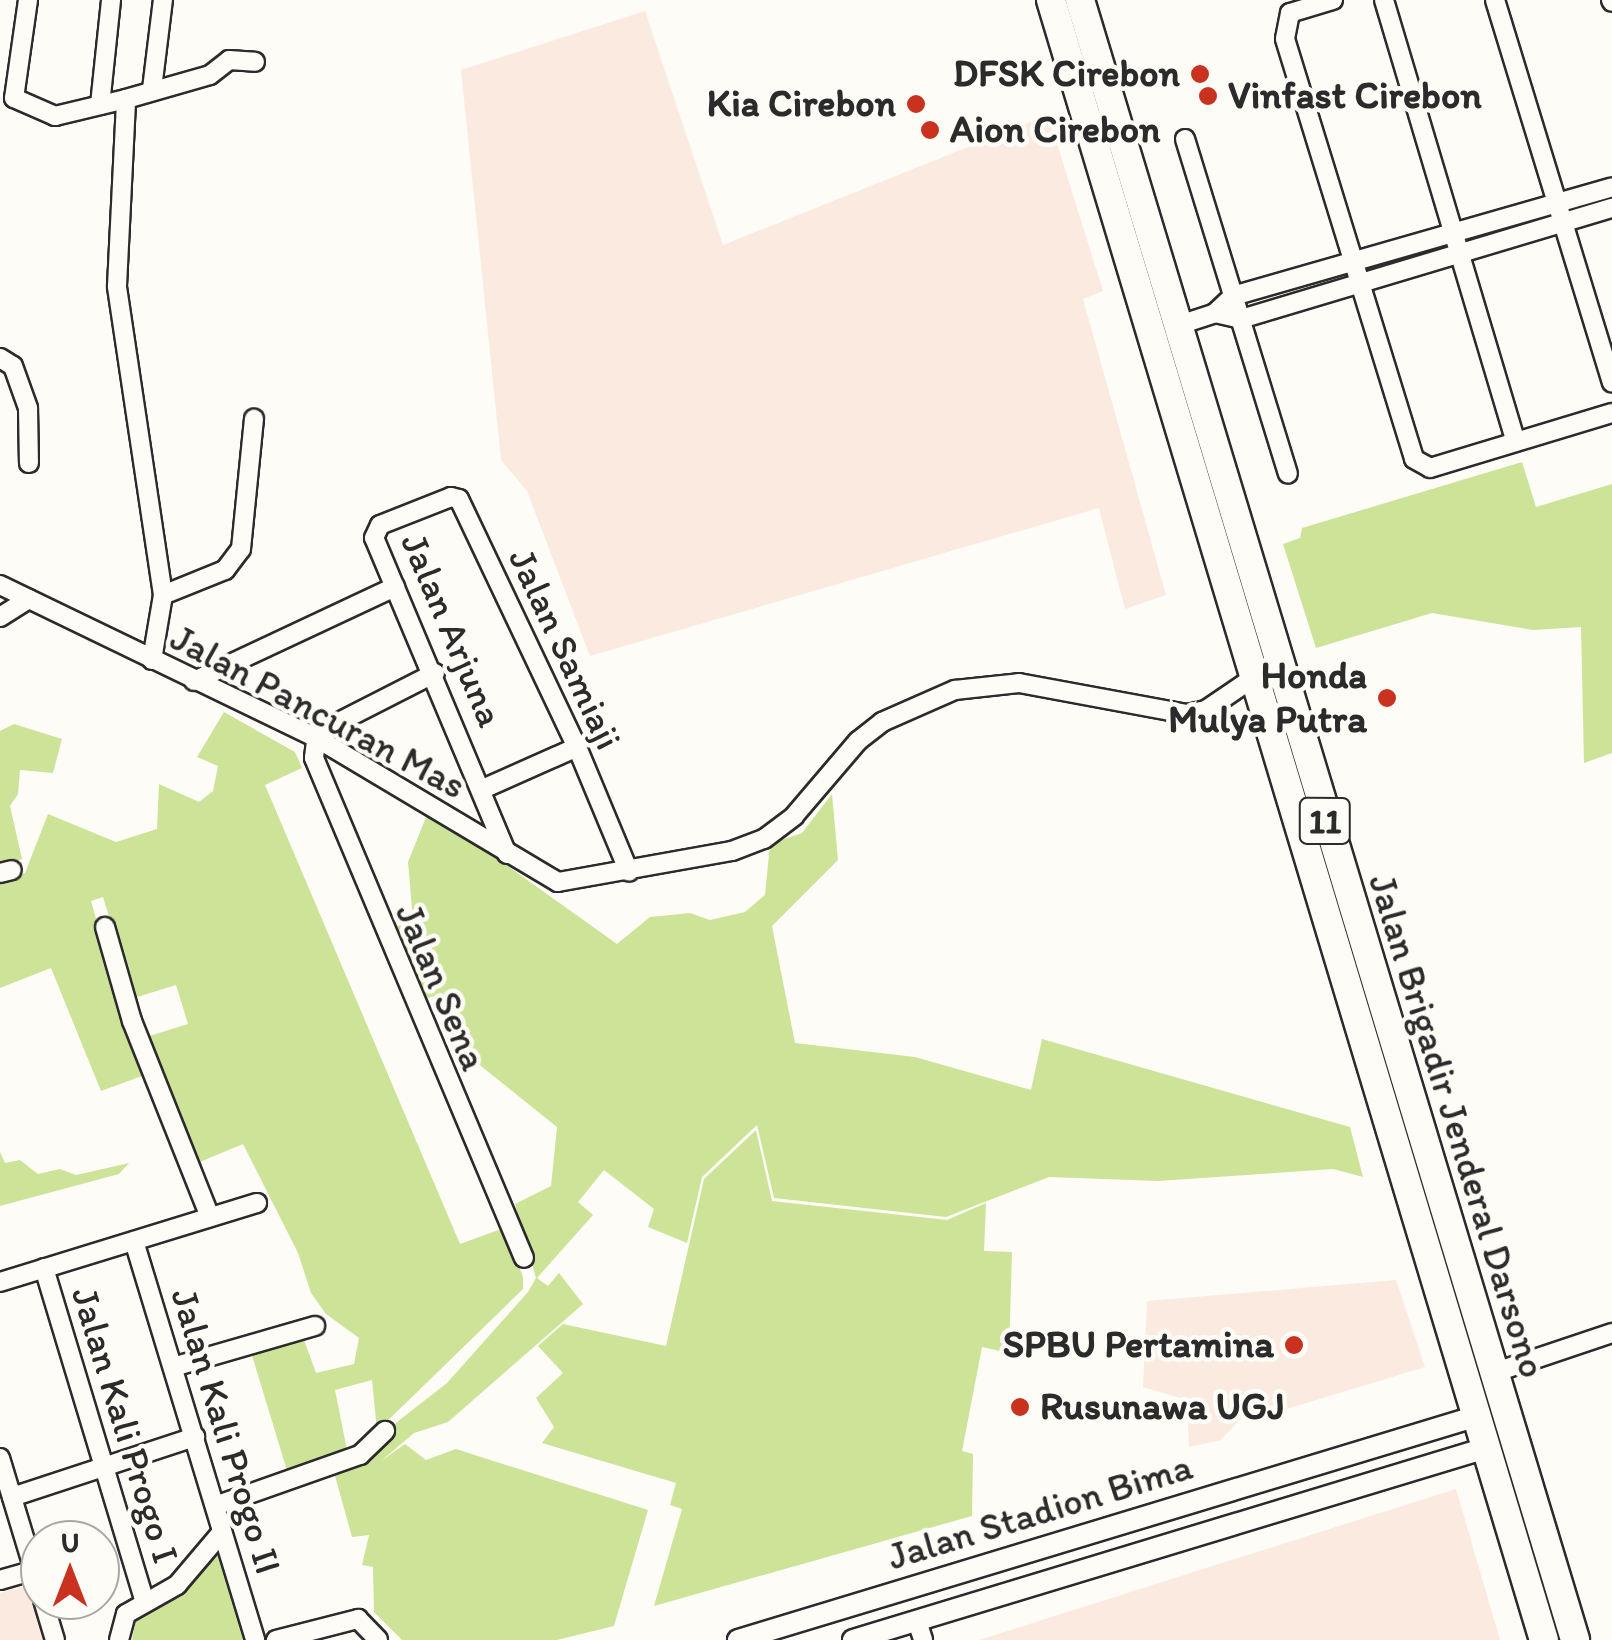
<!DOCTYPE html>
<style>
body{margin:0}
#map{position:relative;width:1612px;height:1640px;overflow:hidden;background:#fdfcf7;font-family:Itim,sans-serif}
div>[style]{position:absolute}
.built>*{inset:0;background:#fbeae0}
.green>*{inset:0;background:#cde398}
.roads{filter:drop-shadow(2px 0 #2b2b2b) drop-shadow(-2px 0 #2b2b2b) drop-shadow(0 2px #2b2b2b) drop-shadow(0 -2px #2b2b2b)}
.minor>*{height:18px;margin:-9px;padding:0 9px;transform-origin:9px;border-radius:9px;background:#fdfcf7}
.tertiary>*{height:20px;margin:-10px;padding:0 10px;transform-origin:10px;border-radius:10px;background:#fdfcf7}
.trunk>*{height:28px;margin:-14px;padding:0 14px;transform-origin:14px;border-radius:14px;background:#fdfcf7}
.dots>*{width:28px;height:28px;translate:-50% -50%;box-sizing:border-box;border:5px solid #fdfcf7;border-radius:50%}
span{translate:-50% -50%;white-space:nowrap;text-align:center;line-height:1.15;-webkit-text-stroke:9px #fdfcf7;paint-order:stroke}
.shield-label span{padding:2px 8px;background:#fdfcf7;border:2px solid;border-radius:8px;-webkit-text-stroke-width:0}
.shield-label{font-size:35px;color:#2b2b2b;font-weight:700}
.poi-label{font-size:38px;color:#2b2b2b;font-weight:700}
.right{translate:-100% -50%;text-align:right}
.left{translate:0 -50%;text-align:left}
.street-label{font-size:38px;color:#2b2b2b}
.north{position:absolute;left:20px;top:1520px;width:100px;height:100px;box-sizing:border-box;background:#fdfcf7;border:2px solid #a9a8a5;border-radius:50%;rotate:0deg;font-size:28px;font-weight:700;line-height:40px;text-align:center;color:#2b2b2b}
.north::after{content:'';display:block;margin:auto;width:35px;height:45px;background:#c8321e;clip-path:polygon(50% 0,100% 100%,50% 72%,0 100%)}
</style>
<div id="map">
<div class="built">
<i style="clip-path:polygon(645px 11px,723px 245px,1048px 115px,1103px 291px,1083px 299px,1166px 595px,1125px 609px,1099px 508px,590px 656px,527px 491px,501px 460px,461px 70px)"></i>
<i style="clip-path:polygon(1396px 1280px,1425px 1367px,1267px 1415px,1247px 1412px,1221px 1440px,1189px 1447px,1187px 1400px,1143px 1387px,1147px 1301px)"></i>
<i style="clip-path:polygon(1456px 1489px,1500px 1640px,979px 1640px)"></i>
<i style="clip-path:polygon(31px 1584px,47px 1640px,0 1640px,0 1593px)"></i>
</div>
<div class="green">
<i style="clip-path:polygon(1522px 462px,1536px 507px,1612px 484px,1612px 753px,1584px 763px,1581px 627px,1533px 630px,1432px 613px,1316px 648px,1283px 544px,1300px 538px,1302px 528px)"></i>
<i style="clip-path:polygon(224px 712px,295px 752px,302px 768px,265px 785px,460px 1244px,504px 1228px,523px 1277px,523px 1289px,377px 1431px,372px 1380px,335px 1390px,348px 1455px,288px 1474px,251px 1352px,303px 1337px,316px 1373px,354px 1364px,359px 1338px,326px 1314px,311px 1293px,298px 1253px,243px 1144px,195px 1164px,146px 1037px,188px 1024px,176px 985px,134px 998px,103px 897px,91px 901px,142px 1076px,101px 1091px,51px 968px,0 988px,0 880px,25px 873px,48px 814px,116px 842px,157px 829px,159px 784px,199px 802px,213px 791px,218px 766px,197px 757px)"></i>
<i style="clip-path:polygon(14px 724px,62px 739px,53px 773px,20px 770px,18px 794px,10px 806px,22px 859px,0 865px,0 731px)"></i>
<i style="clip-path:polygon(832px 794px,838px 860px,772px 926px,795px 1043px,915px 1057px,1031px 1090px,1042px 1039px,1350px 1127px,1363px 1177px,1333px 1169px,1158px 1181px,1049px 1177px,946px 1217px,774px 1198px,757px 1125px,702px 1177px,687px 1243px,648px 1227px,654px 1209px,604px 1170px,578px 1202px,593px 1215px,537px 1278px,548px 1286px,559px 1273px,583px 1304px,448px 1422px,414px 1433px,381px 1461px,405px 1444px,426px 1460px,456px 1449px,648px 1510px,614px 1626px,557px 1640px,402px 1640px,374px 1612px,373px 1567px,362px 1565px,369px 1535px,352px 1537px,335px 1476px,367px 1461px,397px 1422px,447px 1383px,528px 1292px,536px 1278px,515px 1204px,551px 1186px,557px 1127px,466px 1054px,438px 995px,418px 1001px,391px 929px,413px 920px,408px 862px,429px 810px,617px 944px,650px 917px,690px 913px,710px 920px,745px 912px,765px 895px,770px 844px,802px 833px)"></i>
<i style="clip-path:polygon(756px 1130px,772px 1201px,947px 1220px,986px 1203px,984px 1251px,1012px 1252px,1009px 1353px,982px 1347px,962px 1451px,973px 1454px,972px 1516px,654px 1606px,682px 1509px,670px 1505px,676px 1483px,542px 1443px,554px 1427px,536px 1398px,563px 1373px,538px 1346px,563px 1324px,666px 1346px,704px 1179px)"></i>
<i style="clip-path:polygon(0 1152px,5px 1163px,20px 1160px,38px 1174px,60px 1169px,76px 1175px,129px 1163px,119px 1174px,0 1206px)"></i>
<i style="clip-path:polygon(222px 1552px,247px 1640px,132px 1640px,136px 1618px,180px 1592px)"></i>
</div>
<div class="roads">
<div class="minor">
<i style="left:28px;top:0;width:99px;rotate:98.1deg"></i>
<i style="left:14px;top:98px;width:45px;rotate:23.7deg"></i>
<i style="left:55px;top:116px;width:73px;rotate:-13.5deg"></i>
<i style="left:1333px;top:0;width:45px;rotate:163.2deg"></i>
<i style="left:1290px;top:13px;width:26px;rotate:101deg"></i>
<i style="left:1285px;top:39px;width:439px;rotate:72.9deg"></i>
<i style="left:1414px;top:459px;width:18px;rotate:29deg"></i>
<i style="left:1430px;top:468px;width:190px;rotate:-16.8deg"></i>
<i style="left:1384px;top:0;width:459px;rotate:73.4deg"></i>
<i style="left:1495px;top:0;width:400px;rotate:73deg"></i>
<i style="left:1611px;top:0;width:2px;rotate:63deg"></i>
<i style="left:152px;top:89px;width:90px;rotate:-83deg"></i>
<i style="left:100px;top:105px;width:106px;rotate:-84deg"></i>
<i style="left:1185px;top:139px;width:350px;rotate:72.9deg"></i>
<i style="left:1215px;top:313px;width:27px;rotate:13deg"></i>
<i style="left:1241px;top:319px;width:387px;rotate:-16.7deg"></i>
<i style="left:1179px;top:325px;width:38px;rotate:-18deg"></i>
<i style="left:1215px;top:313px;width:25px;rotate:-43deg"></i>
<i style="left:1233px;top:296px;width:394px;rotate:-16deg"></i>
<i style="left:0;top:358px;width:15px;rotate:32deg"></i>
<i style="left:13px;top:366px;width:45px;rotate:70.3deg"></i>
<i style="left:28px;top:408px;width:55px;rotate:89deg"></i>
<i style="left:0;top:585px;width:348px;rotate:25.8deg"></i>
<i style="left:313px;top:736px;width:285px;rotate:30.8deg"></i>
<i style="left:558px;top:882px;width:177px;rotate:-10.1deg"></i>
<i style="left:732px;top:851px;width:34px;rotate:-21deg"></i>
<i style="left:764px;top:839px;width:38px;rotate:-37deg"></i>
<i style="left:794px;top:816px;width:99px;rotate:-49.5deg"></i>
<i style="left:858px;top:741px;width:31px;rotate:-38deg"></i>
<i style="left:882px;top:722px;width:80px;rotate:-23.7deg"></i>
<i style="left:955px;top:690px;width:64px;rotate:-6.2deg"></i>
<i style="left:1019px;top:683px;width:171px;rotate:10.5deg"></i>
<i style="left:1187px;top:714px;width:19px;rotate:-12deg"></i>
<i style="left:1206px;top:710px;width:53px;rotate:-34.3deg"></i>
<i style="left:163px;top:595px;width:67px;rotate:-22deg"></i>
<i style="left:225px;top:570px;width:26px;rotate:-53deg"></i>
<i style="left:241px;top:549px;width:131px;rotate:-84.3deg"></i>
<i style="left:0;top:617px;width:34px;rotate:-32deg"></i>
<i style="left:152px;top:660px;width:66px;rotate:-80.4deg"></i>
<i style="left:163px;top:595px;width:312px;rotate:-98.5deg"></i>
<i style="left:117px;top:286px;width:187px;rotate:-87.2deg"></i>
<i style="left:126px;top:99px;width:87px;rotate:-15.9deg"></i>
<i style="left:210px;top:75px;width:24px;rotate:-38deg"></i>
<i style="left:229px;top:60px;width:26px;rotate:4deg"></i>
<i style="left:435px;top:673px;width:132px;rotate:153deg"></i>
<i style="left:317px;top:733px;width:25px;rotate:97deg"></i>
<i style="left:314px;top:758px;width:542px;rotate:67.22deg"></i>
<i style="left:194px;top:681px;width:222px;rotate:-25.1deg"></i>
<i style="left:485px;top:788px;width:101px;rotate:-24deg"></i>
<i style="left:507px;top:854px;width:343px;rotate:-112.8deg"></i>
<i style="left:374px;top:538px;width:14px;rotate:-65deg"></i>
<i style="left:380px;top:525px;width:76px;rotate:-21.5deg"></i>
<i style="left:451px;top:497px;width:8px;rotate:14deg"></i>
<i style="left:459px;top:499px;width:275px;rotate:64.6deg"></i>
<i style="left:577px;top:747px;width:135px;rotate:67.4deg"></i>
<i style="left:0;top:873px;width:12px;rotate:-14deg"></i>
<i style="left:105px;top:927px;width:98px;rotate:74deg"></i>
<i style="left:132px;top:1021px;width:211px;rotate:68.3deg"></i>
<i style="left:134px;top:1241px;width:417px;rotate:73.1deg"></i>
<i style="left:44px;top:1268px;width:346px;rotate:73.2deg"></i>
<i style="left:0;top:1282px;width:269px;rotate:-17.1deg"></i>
<i style="left:173px;top:1367px;width:148px;rotate:-16.1deg"></i>
<i style="left:1493px;top:1373px;width:126px;rotate:-18.6deg"></i>
<i style="left:0;top:1458px;width:138px;rotate:73.1deg"></i>
<i style="left:12px;top:1497px;width:193px;rotate:-18.2deg"></i>
<i style="left:215px;top:1506px;width:154px;rotate:-19.4deg"></i>
<i style="left:360px;top:1455px;width:35px;rotate:-44deg"></i>
<i style="left:0;top:1580px;width:35px;rotate:-16deg"></i>
<i style="left:43px;top:1600px;width:42px;rotate:73.3deg"></i>
<i style="left:917px;top:1621px;width:20px;rotate:72deg"></i>
<i style="left:119px;top:1640px;width:27px;rotate:-75deg"></i>
<i style="left:126px;top:1614px;width:59px;rotate:-29.6deg"></i>
<i style="left:177px;top:1585px;width:70px;rotate:-49.7deg"></i>
<i style="left:276px;top:1640px;width:85px;rotate:-14.4deg"></i>
<i style="left:358px;top:1619px;width:29px;rotate:46deg"></i>
</div>
<div class="tertiary">
<i style="left:738px;top:1640px;width:772px;rotate:-16.86deg"></i>
<i style="left:853px;top:1640px;width:661px;rotate:-16.87deg"></i>
</div>
<div class="trunk">
<i style="left:1051px;top:0;width:1712px;rotate:73.27deg"></i>
<i style="left:1080px;top:0;width:1713px;rotate:73.2deg"></i>
</div>
</div>
<div class="dots">
<i style="left:1200px;top:74px;background:#c8321e"></i>
<i style="left:1208px;top:96px;background:#c8321e"></i>
<i style="left:916px;top:104px;background:#c8321e"></i>
<i style="left:930px;top:130px;background:#c8321e"></i>
<i style="left:1387px;top:698px;background:#c8321e"></i>
<i style="left:1294px;top:1345px;background:#c8321e"></i>
<i style="left:1020px;top:1407px;background:#c8321e"></i>
</div>
<div class="shield-label">
<span style="left:1325px;top:821px">11</span>
</div>
<div class="poi-label">
<span class="right" style="left:1180px;top:74px">DFSK Cirebon</span>
<span class="left" style="left:1228px;top:96px">Vinfast Cirebon</span>
<span class="right" style="left:896px;top:104px">Kia Cirebon</span>
<span class="left" style="left:950px;top:130px">Aion Cirebon</span>
<span class="right" style="left:1367px;top:698px">Honda<br>Mulya Putra</span>
<span class="right" style="left:1274px;top:1345px">SPBU Pertamina</span>
<span class="left" style="left:1040px;top:1407px">Rusunawa UGJ</span>
</div>
<div class="street-label">
<span style="left:452px;top:630px;rotate:67deg">Jalan Arjuna</span>
<span style="left:565px;top:649px;rotate:65deg">Jalan Samiaji</span>
<span style="left:318px;top:712px;rotate:28deg">Jalan Pancuran Mas</span>
<span style="left:441px;top:987px;rotate:67deg">Jalan Sena</span>
<span style="left:1457px;top:1126px;rotate:73deg">Jalan Brigadir Jenderal Darsono</span>
<span style="left:125px;top:1425px;rotate:73deg">Jalan Kali Progo I</span>
<span style="left:226px;top:1431px;rotate:73deg">Jalan Kali Progo II</span>
<span style="left:1040px;top:1512px;rotate:-17deg">Jalan Stadion Bima</span>
</div>
<div class="north">U</div>
</div>
